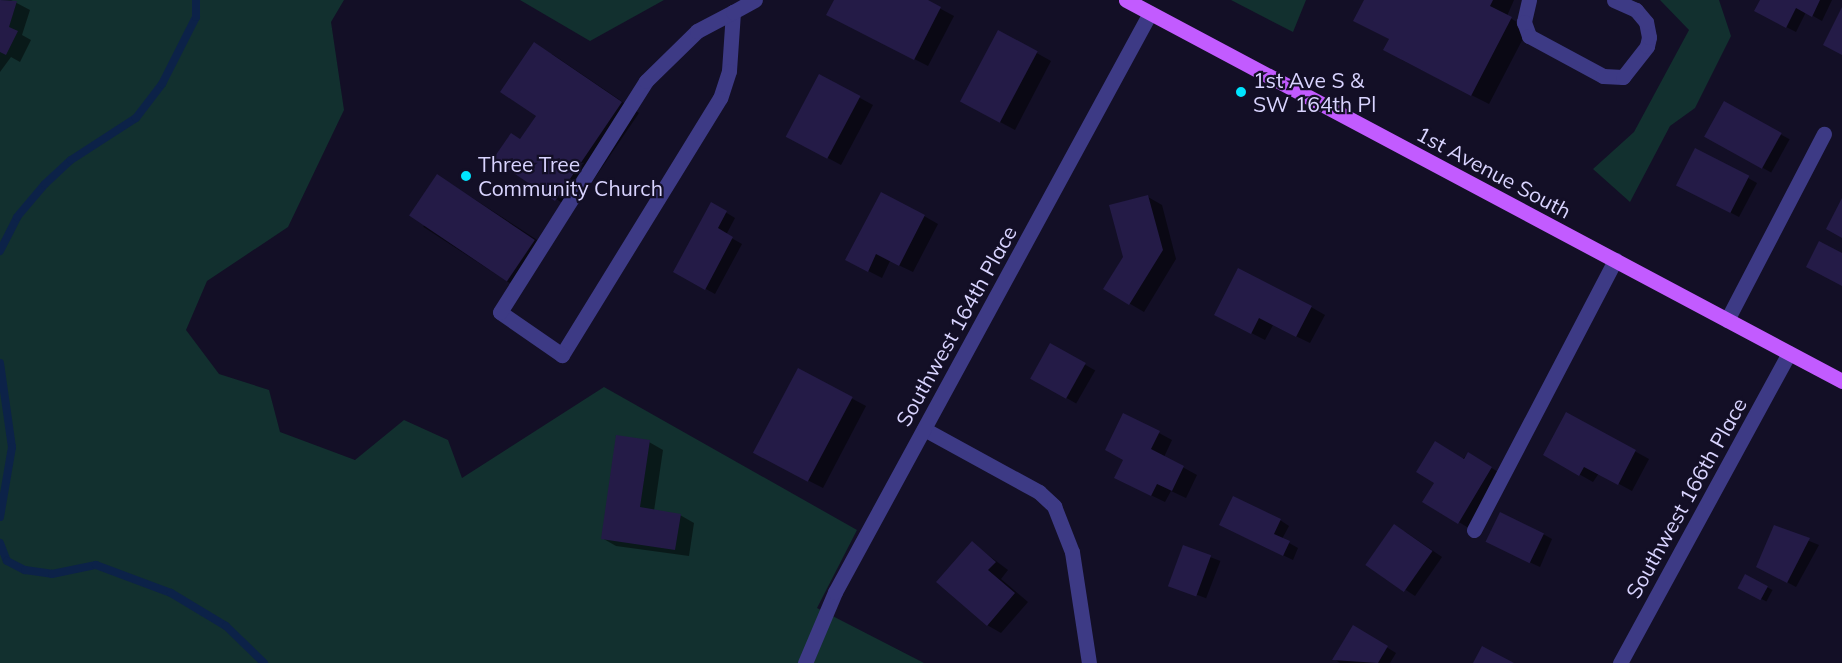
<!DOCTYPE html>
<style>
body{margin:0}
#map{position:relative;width:1842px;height:663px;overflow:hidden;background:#130f26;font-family:Mulish,sans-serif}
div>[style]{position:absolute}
.green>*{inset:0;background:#12302f}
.shadow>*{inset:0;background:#0007;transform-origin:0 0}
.stream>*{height:8px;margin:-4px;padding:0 4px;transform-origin:4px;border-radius:4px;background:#0c2248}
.building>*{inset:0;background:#241b47;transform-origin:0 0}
.minor>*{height:15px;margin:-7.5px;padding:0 7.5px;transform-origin:7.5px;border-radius:7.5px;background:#3d3a85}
.major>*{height:15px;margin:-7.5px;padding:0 7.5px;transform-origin:7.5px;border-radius:7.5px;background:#c25bff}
.dots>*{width:16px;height:16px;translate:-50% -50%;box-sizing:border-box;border:3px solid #130f26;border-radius:50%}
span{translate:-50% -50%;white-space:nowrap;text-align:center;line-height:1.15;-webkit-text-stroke:4.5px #130f26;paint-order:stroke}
.poi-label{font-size:21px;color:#d9d4ff}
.left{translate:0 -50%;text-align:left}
.street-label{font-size:21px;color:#d9d4ff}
</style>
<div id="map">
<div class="green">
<i style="clip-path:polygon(0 0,344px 0,331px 22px,344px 110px,288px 227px,207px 281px,186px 330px,219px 374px,269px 390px,280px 432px,355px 460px,404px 420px,448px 440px,462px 478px,604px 387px,857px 530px,817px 608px,924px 663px,0 663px)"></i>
<i style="clip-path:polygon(520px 0,664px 0,590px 41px)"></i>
<i style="clip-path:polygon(1231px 0,1306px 0,1293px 32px)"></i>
<i style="clip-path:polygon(1660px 0,1719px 0,1731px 36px,1695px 108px,1670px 126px,1630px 202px,1593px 169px,1634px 132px,1689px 30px)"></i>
</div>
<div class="shadow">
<i style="clip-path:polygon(0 0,11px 0,30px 10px,22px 35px,31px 40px,20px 62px,11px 57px,0 72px)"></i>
<i style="clip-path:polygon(835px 0,924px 0,954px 16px,928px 66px,842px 22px)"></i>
<i style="clip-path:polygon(1365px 0,1514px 0,1507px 16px,1528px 29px,1489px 104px,1402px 60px)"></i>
<i style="clip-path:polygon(1762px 0,1832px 0,1822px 21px,1806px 12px,1796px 32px,1765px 16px)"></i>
<i style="clip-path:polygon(999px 32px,1051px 61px,1015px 130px,976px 109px)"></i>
<i style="clip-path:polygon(552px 54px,639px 113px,573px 210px,495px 159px,521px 140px,538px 116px)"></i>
<i style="clip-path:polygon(819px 76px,873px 105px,841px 165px,800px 143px)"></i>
<i style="left:1724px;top:103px;width:75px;height:38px;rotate:29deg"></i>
<i style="clip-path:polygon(1748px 178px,1757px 183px,1739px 217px,1687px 190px)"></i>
<i style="left:451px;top:184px;width:116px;height:51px;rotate:33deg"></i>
<i style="clip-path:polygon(1148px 197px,1162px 205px,1176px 259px,1144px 312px,1105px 289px,1125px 257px)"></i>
<i style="clip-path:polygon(712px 204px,735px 218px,726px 235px,742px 244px,715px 294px,675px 272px)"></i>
<i style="clip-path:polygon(924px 216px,938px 224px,913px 272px,890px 261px,882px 278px,847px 260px)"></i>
<i style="clip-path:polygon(1311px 307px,1325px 315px,1310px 343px,1273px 325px,1265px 340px,1230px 322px)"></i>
<i style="left:1051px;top:345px;width:51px;height:38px;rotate:30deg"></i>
<i style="clip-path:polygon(798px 370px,866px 406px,823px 488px,768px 460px)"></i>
<i style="clip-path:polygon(1567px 414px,1649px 459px,1632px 491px,1599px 473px,1593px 482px,1545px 455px)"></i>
<i style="clip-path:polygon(1159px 433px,1172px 440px,1164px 457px,1197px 475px,1186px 498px,1171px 491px,1165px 502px,1130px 485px,1125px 460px)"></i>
<i style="clip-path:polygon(649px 442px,663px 450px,654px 511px,680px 515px,694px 523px,689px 556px,616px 546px,602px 538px)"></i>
<i style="clip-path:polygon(1468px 454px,1505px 476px,1472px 530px,1424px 501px,1436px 483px)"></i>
<i style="clip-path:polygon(1280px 520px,1289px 526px,1282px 539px,1298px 548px,1293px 560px,1230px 530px)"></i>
<i style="clip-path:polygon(1775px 527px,1819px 545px,1796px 587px,1757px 566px)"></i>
<i style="clip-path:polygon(1404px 531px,1442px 557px,1415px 596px,1368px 565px)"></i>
<i style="clip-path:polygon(1543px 534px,1552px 539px,1540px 567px,1498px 547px)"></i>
<i style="clip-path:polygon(972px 543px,1008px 570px,1001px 579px,1028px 602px,1001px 633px,987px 625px)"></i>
<i style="left:1184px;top:547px;width:39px;height:40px;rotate:21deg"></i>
<i style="left:1746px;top:576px;width:30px;height:13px;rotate:28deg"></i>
<i style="clip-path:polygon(1354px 627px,1396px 653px,1390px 663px,1340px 663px,1334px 659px)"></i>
</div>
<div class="stream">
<i style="left:0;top:251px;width:38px;rotate:-63deg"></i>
<i style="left:17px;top:217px;width:43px;rotate:-49.7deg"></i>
<i style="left:45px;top:184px;width:35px;rotate:-43deg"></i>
<i style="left:71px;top:160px;width:77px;rotate:-32.9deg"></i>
<i style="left:136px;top:118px;width:43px;rotate:-52.6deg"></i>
<i style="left:162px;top:84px;width:75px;rotate:-63.1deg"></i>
<i style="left:196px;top:17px;width:17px;rotate:-90deg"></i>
<i style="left:0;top:363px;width:85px;rotate:81.9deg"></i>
<i style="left:12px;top:447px;width:71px;rotate:99.7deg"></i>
<i style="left:0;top:543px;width:19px;rotate:69deg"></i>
<i style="left:7px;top:561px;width:20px;rotate:27deg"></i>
<i style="left:25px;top:570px;width:27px;rotate:8deg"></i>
<i style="left:52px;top:574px;width:45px;rotate:-11.6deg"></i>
<i style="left:96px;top:565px;width:80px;rotate:20.5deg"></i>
<i style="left:171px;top:593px;width:64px;rotate:31deg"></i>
<i style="left:226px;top:626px;width:53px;rotate:44.2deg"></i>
</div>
<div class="building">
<i style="clip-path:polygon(0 0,17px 1px,9px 27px,18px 31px,6px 55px,0 52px)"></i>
<i style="clip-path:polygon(834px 0,928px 0,941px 7px,914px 60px,826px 15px)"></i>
<i style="clip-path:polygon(1364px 0,1493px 0,1490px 6px,1512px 17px,1471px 96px,1383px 50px,1389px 39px,1353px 21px)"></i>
<i style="clip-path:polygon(1760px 0,1820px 0,1812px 17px,1796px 8px,1786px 28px,1754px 11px)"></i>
<i style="clip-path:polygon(1842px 7px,1842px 55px,1823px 45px)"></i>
<i style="left:998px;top:30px;width:45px;height:81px;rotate:28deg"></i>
<i style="clip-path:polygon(534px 42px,622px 102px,555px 201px,493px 159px,511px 133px,520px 139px,536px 116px,500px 92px)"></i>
<i style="left:819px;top:74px;width:47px;height:71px;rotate:28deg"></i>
<i style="left:1724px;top:101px;width:66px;height:41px;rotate:29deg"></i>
<i style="left:1695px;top:148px;width:61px;height:42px;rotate:27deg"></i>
<i style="left:437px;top:174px;width:118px;height:50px;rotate:34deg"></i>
<i style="clip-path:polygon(881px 192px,925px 215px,899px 266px,876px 254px,868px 272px,845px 260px)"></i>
<i style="clip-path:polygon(1148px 195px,1163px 250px,1129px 305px,1103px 289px,1123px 257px,1109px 205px)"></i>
<i style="clip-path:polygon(1842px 198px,1842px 238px,1826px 229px)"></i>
<i style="clip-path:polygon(711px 202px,727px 211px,718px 228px,733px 237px,705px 290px,673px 272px)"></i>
<i style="clip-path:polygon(1819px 241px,1842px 253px,1842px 286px,1806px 267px)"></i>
<i style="clip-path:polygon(1238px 268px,1312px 306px,1296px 337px,1259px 318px,1251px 334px,1214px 315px)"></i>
<i style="left:1050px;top:343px;width:41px;height:41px;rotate:29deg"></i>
<i style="left:798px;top:368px;width:62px;height:96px;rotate:28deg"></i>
<i style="clip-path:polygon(1566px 412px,1636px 450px,1618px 485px,1584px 467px,1579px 476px,1543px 455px)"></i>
<i style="clip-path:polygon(1123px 413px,1160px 431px,1151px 449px,1184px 466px,1172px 491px,1157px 484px,1151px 496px,1114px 478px,1123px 460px,1105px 450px)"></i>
<i style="clip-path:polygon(616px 435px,650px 440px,640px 507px,681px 514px,675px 550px,601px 539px)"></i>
<i style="clip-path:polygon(1435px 441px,1464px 459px,1468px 452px,1492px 467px,1458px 524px,1422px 502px,1434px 483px,1416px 472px)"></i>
<i style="clip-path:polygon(1233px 496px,1281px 519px,1274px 534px,1290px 541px,1283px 556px,1219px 525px)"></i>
<i style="left:1500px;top:512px;width:49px;height:33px;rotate:26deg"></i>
<i style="left:1394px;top:524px;width:47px;height:50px;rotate:35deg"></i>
<i style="clip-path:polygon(1774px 525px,1810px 538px,1787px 583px,1756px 567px)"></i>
<i style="clip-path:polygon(972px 541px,996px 562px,988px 570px,1015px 593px,987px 626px,936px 582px)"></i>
<i style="left:1183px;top:545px;width:30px;height:44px;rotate:20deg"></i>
<i style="left:1745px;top:574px;width:26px;height:16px;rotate:28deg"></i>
<i style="clip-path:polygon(1353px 625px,1388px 646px,1378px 663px,1332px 660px)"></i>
<i style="clip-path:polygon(1482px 646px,1514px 663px,1473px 663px)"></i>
</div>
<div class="minor">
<i style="left:1529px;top:0;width:23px;rotate:103deg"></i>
<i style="left:1524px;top:22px;width:15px;rotate:70deg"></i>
<i style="left:1529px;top:36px;width:84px;rotate:28.4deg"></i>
<i style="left:1603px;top:76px;width:20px;rotate:3deg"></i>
<i style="left:1623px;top:77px;width:39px;rotate:-52deg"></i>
<i style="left:1647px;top:46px;width:9px;rotate:-77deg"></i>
<i style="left:1649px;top:37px;width:15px;rotate:-101deg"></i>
<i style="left:1646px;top:22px;width:16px;rotate:-130deg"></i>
<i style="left:1636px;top:10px;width:24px;rotate:-156deg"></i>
<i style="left:733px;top:12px;width:59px;rotate:93.9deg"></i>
<i style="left:729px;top:71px;width:28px;rotate:108deg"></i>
<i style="left:720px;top:98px;width:302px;rotate:121.6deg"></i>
<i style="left:562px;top:355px;width:75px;rotate:-145.3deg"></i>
<i style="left:500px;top:312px;width:273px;rotate:-57.7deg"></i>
<i style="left:646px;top:81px;width:71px;rotate:-44.4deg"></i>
<i style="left:697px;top:31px;width:41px;rotate:-27.8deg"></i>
<i style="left:733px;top:12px;width:25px;rotate:-29deg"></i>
<i style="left:1727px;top:320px;width:210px;rotate:-62.5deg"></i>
<i style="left:924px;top:429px;width:131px;rotate:28.7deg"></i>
<i style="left:1039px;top:492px;width:21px;rotate:43deg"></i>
<i style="left:1054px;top:506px;width:49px;rotate:68.6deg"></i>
<i style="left:1072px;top:552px;width:112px;rotate:81.3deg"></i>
<i style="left:1474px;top:530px;width:305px;rotate:-62.4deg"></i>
<i style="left:805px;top:663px;width:77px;rotate:-67.1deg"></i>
<i style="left:835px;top:592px;width:659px;rotate:-61.45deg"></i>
<i style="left:1620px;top:663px;width:353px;rotate:-61.4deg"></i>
</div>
<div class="major">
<i style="left:1126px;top:0;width:811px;rotate:28.02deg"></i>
</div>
<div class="dots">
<i style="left:1241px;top:92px;background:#00e5ff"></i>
<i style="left:466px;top:176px;background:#00e5ff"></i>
</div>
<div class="poi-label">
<span class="left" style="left:1253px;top:92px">1st Ave S &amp;<br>SW 164th Pl</span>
<span class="left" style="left:478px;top:176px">Three Tree<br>Community Church</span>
</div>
<div class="street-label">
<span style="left:1494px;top:172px;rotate:28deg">1st Avenue South</span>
<span style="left:956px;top:326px;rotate:-61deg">Southwest 164th Place</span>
<span style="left:1686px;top:498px;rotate:-61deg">Southwest 166th Place</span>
</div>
</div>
